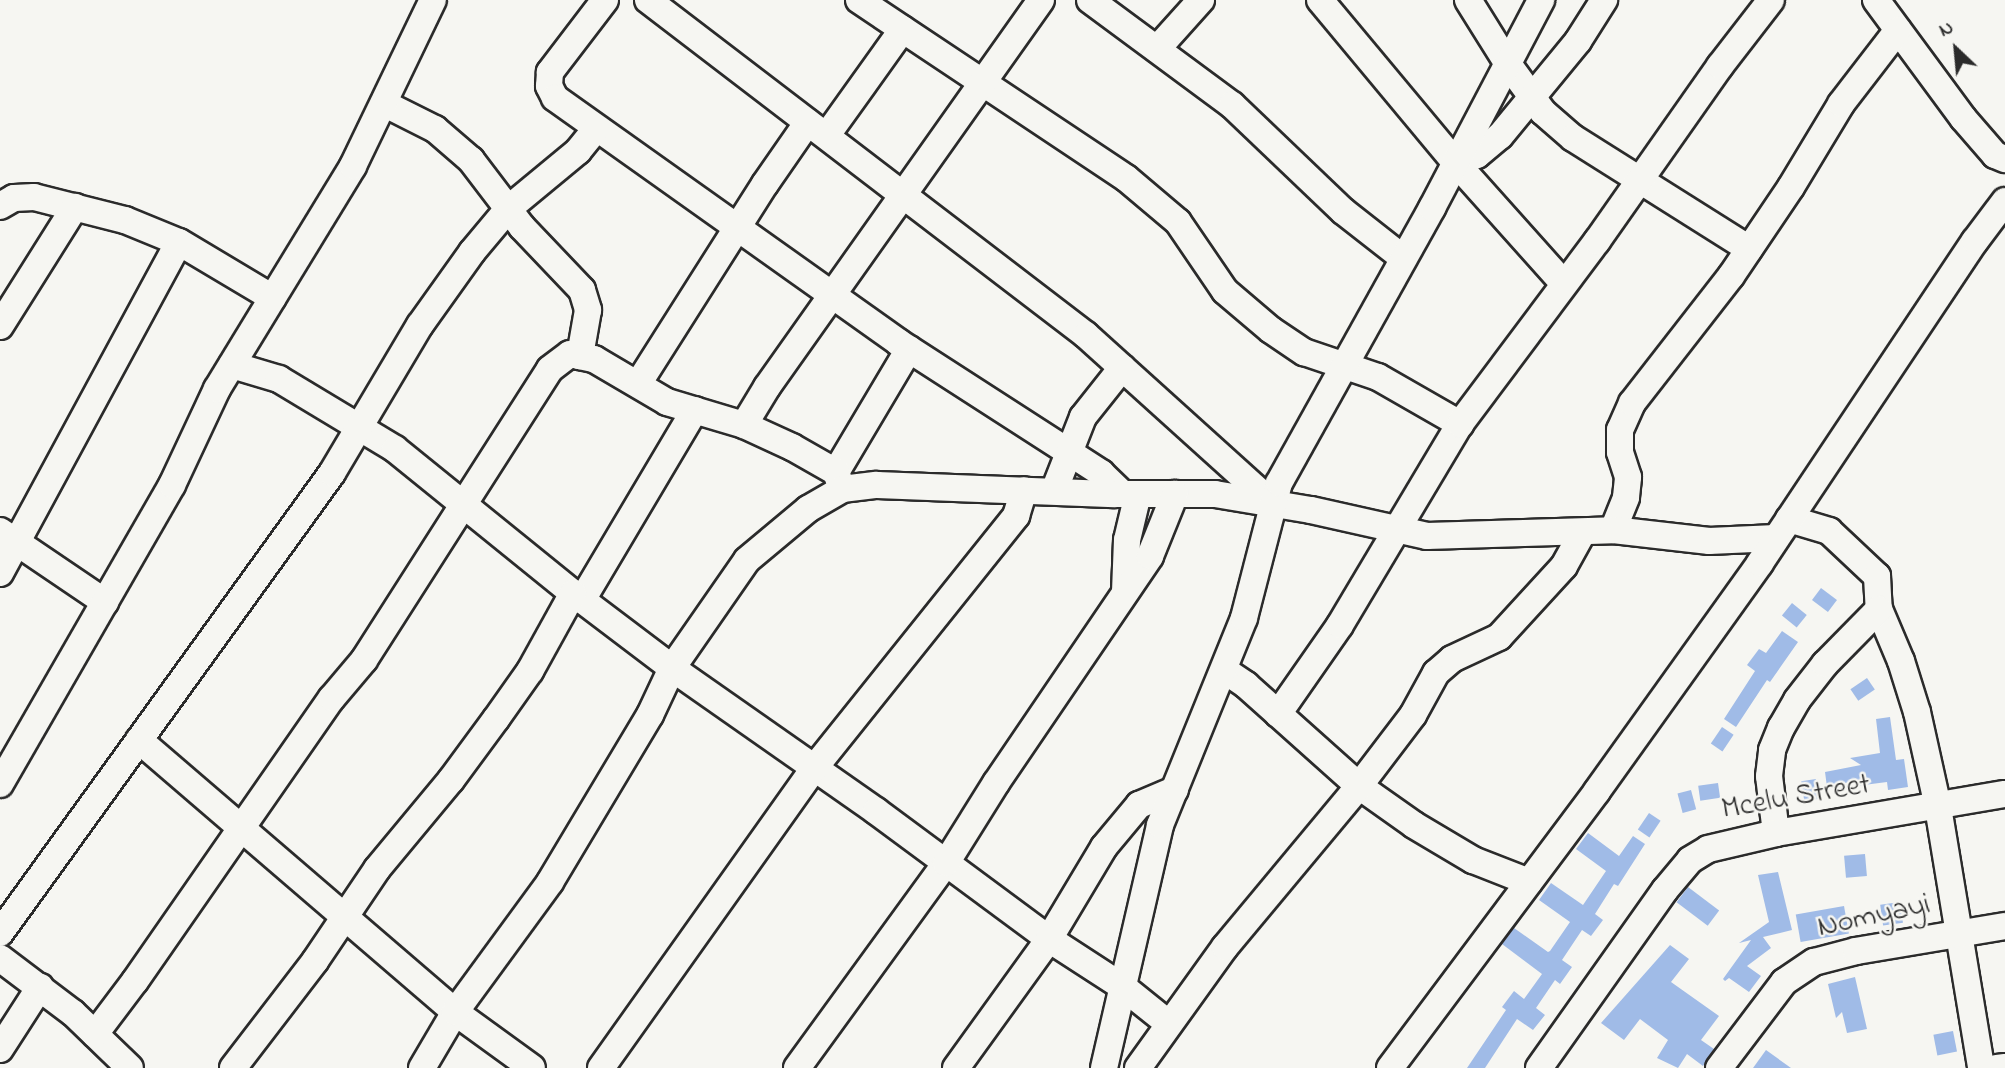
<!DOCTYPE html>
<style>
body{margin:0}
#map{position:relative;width:2005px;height:1068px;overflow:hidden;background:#f6f6f2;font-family:"Indie Flower",sans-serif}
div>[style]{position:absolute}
.building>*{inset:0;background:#a0bbe7;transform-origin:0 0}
.roads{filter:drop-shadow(2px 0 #2b2b2b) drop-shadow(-2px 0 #2b2b2b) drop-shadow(0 2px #2b2b2b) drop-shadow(0 -2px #2b2b2b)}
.minor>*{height:26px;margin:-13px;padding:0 13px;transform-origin:13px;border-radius:13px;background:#f6f6f2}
span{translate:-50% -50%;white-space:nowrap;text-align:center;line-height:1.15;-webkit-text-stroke:5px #f6f6f2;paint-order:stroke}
.street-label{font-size:30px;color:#2b2b2b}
.north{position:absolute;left:1921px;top:14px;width:70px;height:70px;-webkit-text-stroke:5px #f6f6f2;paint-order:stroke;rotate:334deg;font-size:19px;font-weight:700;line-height:28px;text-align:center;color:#2b2b2b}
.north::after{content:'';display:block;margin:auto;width:24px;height:32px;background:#2b2b2b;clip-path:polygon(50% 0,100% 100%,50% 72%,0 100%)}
</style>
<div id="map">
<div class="building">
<i style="left:1821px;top:588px;width:20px;height:15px;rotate:37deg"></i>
<i style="left:1792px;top:603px;width:19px;height:16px;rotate:39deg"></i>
<i style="clip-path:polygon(1782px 631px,1798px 642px,1770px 682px,1767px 680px,1736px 727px,1724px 719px,1755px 671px,1747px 665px,1759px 649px,1766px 653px)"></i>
<i style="left:1867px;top:678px;width:14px;height:20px;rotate:56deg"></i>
<i style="clip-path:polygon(1890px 717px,1896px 760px,1904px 759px,1908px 787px,1888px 790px,1887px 782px,1856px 786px,1855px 781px,1827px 787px,1825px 772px,1861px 765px,1850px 758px,1880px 753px,1876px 719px)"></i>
<i style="left:1722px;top:727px;width:14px;height:20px;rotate:34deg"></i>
<i style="left:1816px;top:779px;width:20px;height:15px;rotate:81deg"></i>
<i style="left:1718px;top:783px;width:15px;height:20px;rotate:82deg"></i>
<i style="left:1691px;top:790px;width:20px;height:14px;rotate:75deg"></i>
<i style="left:1649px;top:813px;width:14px;height:20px;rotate:34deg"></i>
<i style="clip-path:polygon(1588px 833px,1619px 856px,1633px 836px,1645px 844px,1618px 886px,1614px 884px,1595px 914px,1603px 920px,1591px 936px,1582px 930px,1562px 960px,1572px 967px,1560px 984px,1555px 980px,1536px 1008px,1545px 1015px,1533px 1030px,1517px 1019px,1485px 1068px,1467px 1068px,1506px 1010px,1502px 1007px,1514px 991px,1524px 999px,1542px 974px,1502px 944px,1514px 928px,1548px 952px,1550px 951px,1570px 922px,1539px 900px,1551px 883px,1583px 905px,1606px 871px,1576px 849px)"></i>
<i style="left:1865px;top:854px;width:22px;height:21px;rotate:85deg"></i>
<i style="clip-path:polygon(1778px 872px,1792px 930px,1763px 937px,1771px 948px,1747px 966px,1761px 976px,1749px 992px,1729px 978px,1725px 981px,1723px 979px,1751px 940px,1739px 943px,1769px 922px,1758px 875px)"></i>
<i style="left:1688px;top:887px;width:39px;height:19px;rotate:37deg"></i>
<i style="left:1900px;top:902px;width:21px;height:20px;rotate:82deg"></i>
<i style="left:1844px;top:906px;width:28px;height:49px;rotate:80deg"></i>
<i style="clip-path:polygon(1670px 945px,1689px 959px,1671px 982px,1719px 1016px,1701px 1040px,1714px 1049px,1703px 1066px,1687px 1054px,1678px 1068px,1657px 1058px,1668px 1040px,1640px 1019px,1624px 1040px,1601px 1023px)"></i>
<i style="clip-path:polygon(1855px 977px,1867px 1029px,1847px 1033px,1842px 1012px,1836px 1018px,1828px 984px)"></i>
<i style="left:1953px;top:1031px;width:21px;height:20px;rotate:79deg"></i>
<i style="clip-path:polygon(1766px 1050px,1791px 1068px,1753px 1068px)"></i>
</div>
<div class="roads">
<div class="minor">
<i style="left:605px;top:0;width:91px;rotate:127.4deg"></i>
<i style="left:550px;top:72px;width:14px;rotate:94deg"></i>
<i style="left:549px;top:86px;width:13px;rotate:63deg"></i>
<i style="left:555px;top:98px;width:421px;rotate:35.4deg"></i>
<i style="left:898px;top:342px;width:242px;rotate:32.8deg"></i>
<i style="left:1101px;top:473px;width:30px;rotate:44deg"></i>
<i style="left:648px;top:0;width:551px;rotate:37.41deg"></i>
<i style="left:1086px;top:335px;width:252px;rotate:42.1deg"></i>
<i style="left:859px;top:0;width:321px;rotate:33.7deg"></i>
<i style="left:1126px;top:178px;width:68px;rotate:40.2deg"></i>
<i style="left:1178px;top:222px;width:83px;rotate:55.7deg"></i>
<i style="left:1225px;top:291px;width:60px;rotate:40.3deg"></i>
<i style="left:1271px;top:330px;width:40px;rotate:34deg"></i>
<i style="left:1304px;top:352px;width:78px;rotate:18.7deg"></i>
<i style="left:1378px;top:377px;width:95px;rotate:29.8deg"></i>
<i style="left:1090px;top:0;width:177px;rotate:36.5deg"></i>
<i style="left:1232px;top:105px;width:153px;rotate:43.7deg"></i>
<i style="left:1343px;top:211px;width:76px;rotate:38.1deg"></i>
<i style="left:1320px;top:0;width:212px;rotate:50.2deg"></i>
<i style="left:1456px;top:163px;width:162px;rotate:48.2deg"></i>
<i style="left:1468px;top:0;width:75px;rotate:58deg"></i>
<i style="left:1508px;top:64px;width:59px;rotate:53.9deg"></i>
<i style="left:1543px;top:112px;width:40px;rotate:41deg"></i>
<i style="left:1573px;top:138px;width:208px;rotate:32.2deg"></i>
<i style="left:1876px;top:0;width:147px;rotate:53.6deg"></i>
<i style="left:1963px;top:118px;width:49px;rotate:49.1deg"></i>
<i style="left:1995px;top:155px;width:11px;rotate:22deg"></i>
<i style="left:1157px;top:49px;width:66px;rotate:-48.1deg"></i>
<i style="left:385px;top:104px;width:56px;rotate:26.6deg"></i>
<i style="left:435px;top:129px;width:48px;rotate:40.7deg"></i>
<i style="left:471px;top:160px;width:84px;rotate:52.7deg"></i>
<i style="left:522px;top:227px;width:87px;rotate:46.4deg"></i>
<i style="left:582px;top:290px;width:21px;rotate:73deg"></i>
<i style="left:588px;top:310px;width:47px;rotate:99.9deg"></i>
<i style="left:827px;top:135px;width:130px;rotate:-54.4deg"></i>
<i style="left:1456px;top:163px;width:22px;rotate:-21deg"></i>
<i style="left:1477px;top:155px;width:30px;rotate:-40deg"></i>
<i style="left:1500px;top:136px;width:123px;rotate:-50.6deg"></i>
<i style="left:1578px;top:41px;width:49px;rotate:-57.6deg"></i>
<i style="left:0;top:206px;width:16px;rotate:-30deg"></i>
<i style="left:14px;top:198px;width:20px;rotate:-3deg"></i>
<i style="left:34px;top:197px;width:94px;rotate:14.2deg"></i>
<i style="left:125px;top:220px;width:58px;rotate:22.2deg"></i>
<i style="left:179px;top:242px;width:109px;rotate:30.8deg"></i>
<i style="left:0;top:326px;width:141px;rotate:-57.8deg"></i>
<i style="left:232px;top:365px;width:49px;rotate:16.6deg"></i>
<i style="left:279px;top:379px;width:135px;rotate:31.1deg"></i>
<i style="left:395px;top:449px;width:229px;rotate:39deg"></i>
<i style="left:573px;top:593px;width:124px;rotate:37.1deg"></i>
<i style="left:672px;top:668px;width:249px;rotate:35deg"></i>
<i style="left:876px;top:811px;width:215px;rotate:36.5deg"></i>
<i style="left:1049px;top:939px;width:88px;rotate:33deg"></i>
<i style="left:1123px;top:987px;width:59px;rotate:38.8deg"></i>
<i style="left:638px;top:384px;width:237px;rotate:-57.6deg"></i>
<i style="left:765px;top:184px;width:75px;rotate:-55.3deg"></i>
<i style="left:744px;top:425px;width:44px;rotate:-58.8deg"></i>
<i style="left:767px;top:387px;width:474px;rotate:-54.7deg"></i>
<i style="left:836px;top:472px;width:143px;rotate:-59.3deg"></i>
<i style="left:1054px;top:491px;width:79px;rotate:-68.6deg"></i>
<i style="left:1083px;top:417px;width:63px;rotate:-51.5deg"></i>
<i style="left:1789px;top:519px;width:42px;rotate:16.7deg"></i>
<i style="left:1829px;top:531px;width:66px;rotate:43.2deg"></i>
<i style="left:1877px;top:576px;width:33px;rotate:87deg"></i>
<i style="left:1879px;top:609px;width:56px;rotate:67.1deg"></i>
<i style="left:1901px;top:661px;width:53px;rotate:72.6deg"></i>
<i style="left:1917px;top:712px;width:97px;rotate:77.5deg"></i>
<i style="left:1938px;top:807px;width:265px;rotate:80.6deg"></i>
<i style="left:1613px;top:530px;width:35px;rotate:-68deg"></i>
<i style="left:1626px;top:497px;width:20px;rotate:-84deg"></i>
<i style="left:1628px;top:477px;width:26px;rotate:-108deg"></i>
<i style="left:1620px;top:452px;width:22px;rotate:-90deg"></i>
<i style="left:1620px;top:430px;width:30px;rotate:-66deg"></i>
<i style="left:1632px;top:403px;width:161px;rotate:-52.1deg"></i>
<i style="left:1731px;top:276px;width:107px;rotate:-56deg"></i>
<i style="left:1791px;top:187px;width:97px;rotate:-58.9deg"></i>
<i style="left:1841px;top:104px;width:93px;rotate:-52.4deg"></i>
<i style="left:0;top:531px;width:127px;rotate:34.1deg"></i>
<i style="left:0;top:573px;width:376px;rotate:-61.6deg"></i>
<i style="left:1125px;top:592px;width:52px;rotate:-87.8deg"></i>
<i style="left:1127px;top:540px;width:47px;rotate:-76.6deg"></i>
<i style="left:582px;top:600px;width:221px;rotate:-59.3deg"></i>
<i style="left:1224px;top:670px;width:27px;rotate:34deg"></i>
<i style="left:1246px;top:685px;width:152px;rotate:41.8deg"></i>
<i style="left:1359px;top:786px;width:67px;rotate:35.3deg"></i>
<i style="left:1414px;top:825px;width:69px;rotate:30.7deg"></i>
<i style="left:1473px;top:860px;width:60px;rotate:21.4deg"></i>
<i style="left:1278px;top:714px;width:108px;rotate:-55.1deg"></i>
<i style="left:1340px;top:625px;width:234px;rotate:-59.2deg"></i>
<i style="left:1460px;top:424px;width:229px;rotate:-53.2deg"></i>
<i style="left:1597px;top:241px;width:214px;rotate:-54.9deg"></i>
<i style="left:1720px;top:66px;width:83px;rotate:-52.3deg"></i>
<i style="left:139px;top:740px;width:417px;rotate:40.7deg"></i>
<i style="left:455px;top:1012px;width:95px;rotate:36deg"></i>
<i style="left:0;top:784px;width:345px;rotate:-60.1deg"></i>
<i style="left:172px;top:485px;width:106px;rotate:-64.9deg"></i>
<i style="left:217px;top:389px;width:261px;rotate:-58.6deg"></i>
<i style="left:353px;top:166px;width:184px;rotate:-64.3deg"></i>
<i style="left:1776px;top:833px;width:57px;rotate:-97deg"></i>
<i style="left:1769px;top:776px;width:26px;rotate:-83deg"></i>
<i style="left:1772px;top:750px;width:24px;rotate:-68deg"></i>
<i style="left:1781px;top:728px;width:32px;rotate:-60deg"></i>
<i style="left:1797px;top:700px;width:46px;rotate:-52.1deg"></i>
<i style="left:1825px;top:664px;width:77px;rotate:-45.5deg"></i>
<i style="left:0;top:933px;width:567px;rotate:-54.18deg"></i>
<i style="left:332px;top:473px;width:172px;rotate:-59.3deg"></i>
<i style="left:420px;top:325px;width:90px;rotate:-54.5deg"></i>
<i style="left:472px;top:252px;width:56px;rotate:-50.1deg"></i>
<i style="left:508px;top:209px;width:91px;rotate:-39.6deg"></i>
<i style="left:578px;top:151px;width:28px;rotate:-51deg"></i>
<i style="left:0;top:958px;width:91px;rotate:37deg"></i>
<i style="left:73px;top:1013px;width:79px;rotate:44deg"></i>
<i style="left:95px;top:1034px;width:66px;rotate:-53deg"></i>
<i style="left:135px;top:981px;width:345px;rotate:-55.2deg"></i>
<i style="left:332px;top:698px;width:50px;rotate:-49.9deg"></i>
<i style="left:364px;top:660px;width:345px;rotate:-57.4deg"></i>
<i style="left:550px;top:369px;width:25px;rotate:-37deg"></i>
<i style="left:570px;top:354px;width:25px;rotate:12deg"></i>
<i style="left:594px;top:359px;width:85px;rotate:30.5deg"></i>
<i style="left:667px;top:402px;width:80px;rotate:16.6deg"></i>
<i style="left:744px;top:425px;width:53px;rotate:24.6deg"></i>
<i style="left:792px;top:447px;width:51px;rotate:29.6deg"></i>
<i style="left:836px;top:472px;width:18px;rotate:71deg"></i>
<i style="left:0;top:1049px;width:74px;rotate:-57.2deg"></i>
<i style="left:233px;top:1068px;width:135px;rotate:-52.5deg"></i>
<i style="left:315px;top:961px;width:111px;rotate:-56deg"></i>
<i style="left:377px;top:869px;width:116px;rotate:-50.3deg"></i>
<i style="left:451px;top:780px;width:76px;rotate:-53.6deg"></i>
<i style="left:496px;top:719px;width:59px;rotate:-54.7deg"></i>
<i style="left:530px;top:671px;width:89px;rotate:-61.1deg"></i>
<i style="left:422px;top:1068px;width:65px;rotate:-59.5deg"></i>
<i style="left:455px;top:1012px;width:161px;rotate:-53.8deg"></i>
<i style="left:550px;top:882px;width:195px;rotate:-59.1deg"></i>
<i style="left:650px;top:715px;width:52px;rotate:-64.9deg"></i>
<i style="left:672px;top:668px;width:131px;rotate:-55.2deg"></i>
<i style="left:747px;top:560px;width:80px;rotate:-39.9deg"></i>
<i style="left:808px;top:509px;width:39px;rotate:-30deg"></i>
<i style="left:842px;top:489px;width:35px;rotate:-7deg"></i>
<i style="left:877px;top:485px;width:238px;rotate:2.2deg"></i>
<i style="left:1115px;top:494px;width:100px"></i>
<i style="left:1215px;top:494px;width:97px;rotate:9.5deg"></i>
<i style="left:1311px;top:510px;width:119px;rotate:12.6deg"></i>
<i style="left:1427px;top:536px;width:186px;rotate:-1.8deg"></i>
<i style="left:1613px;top:530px;width:97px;rotate:6.5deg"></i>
<i style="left:1709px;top:541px;width:67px;rotate:-2.6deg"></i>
<i style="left:601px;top:1068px;width:369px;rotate:-54.6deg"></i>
<i style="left:815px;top:767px;width:322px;rotate:-51.3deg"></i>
<i style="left:1016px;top:516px;width:27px;rotate:-73deg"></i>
<i style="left:797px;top:1068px;width:253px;rotate:-54deg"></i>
<i style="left:946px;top:863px;width:94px;rotate:-58deg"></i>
<i style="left:996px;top:783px;width:274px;rotate:-55.8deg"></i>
<i style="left:1150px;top:556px;width:67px;rotate:-68deg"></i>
<i style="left:956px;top:1068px;width:159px;rotate:-54.2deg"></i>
<i style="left:1049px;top:939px;width:107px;rotate:-59.1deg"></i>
<i style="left:1104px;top:847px;width:55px;rotate:-50.2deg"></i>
<i style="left:1139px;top:805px;width:39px;rotate:-23deg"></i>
<i style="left:1104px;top:1068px;width:249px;rotate:-77deg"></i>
<i style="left:1160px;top:825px;width:223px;rotate:-67.9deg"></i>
<i style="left:1244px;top:618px;width:139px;rotate:-75.5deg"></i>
<i style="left:1279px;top:483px;width:315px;rotate:-60.9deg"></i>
<i style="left:1432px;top:208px;width:235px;rotate:-62.3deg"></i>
<i style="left:1138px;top:1068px;width:149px;rotate:-54.3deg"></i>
<i style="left:1225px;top:947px;width:209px;rotate:-50.2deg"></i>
<i style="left:1359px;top:786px;width:89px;rotate:-52.7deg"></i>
<i style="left:1413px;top:715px;width:48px;rotate:-61.3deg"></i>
<i style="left:1436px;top:673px;width:21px;rotate:-41deg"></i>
<i style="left:1452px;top:659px;width:52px;rotate:-25.1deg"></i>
<i style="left:1499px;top:637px;width:96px;rotate:-47.5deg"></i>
<i style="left:1564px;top:566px;width:38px;rotate:-61deg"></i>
<i style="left:1390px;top:1068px;width:346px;rotate:-53.2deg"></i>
<i style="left:1597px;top:791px;width:280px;rotate:-54.4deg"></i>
<i style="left:1760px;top:563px;width:387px;rotate:-56.3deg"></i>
<i style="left:1975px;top:241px;width:50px;rotate:-53.1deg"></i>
<i style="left:1539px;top:1068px;width:218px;rotate:-54.7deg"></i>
<i style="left:1665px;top:890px;width:39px;rotate:-50deg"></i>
<i style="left:1690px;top:860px;width:21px;rotate:-31deg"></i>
<i style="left:1708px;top:849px;width:70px;rotate:-13.2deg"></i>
<i style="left:1776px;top:833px;width:232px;rotate:-9.7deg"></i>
<i style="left:1719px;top:1068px;width:108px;rotate:-52.9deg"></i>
<i style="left:1784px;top:982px;width:36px;rotate:-34deg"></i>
<i style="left:1814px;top:962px;width:43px;rotate:-14.7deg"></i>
<i style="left:1856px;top:951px;width:151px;rotate:-9.5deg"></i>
<i style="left:1997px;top:1068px;width:8px;rotate:-7deg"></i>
</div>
</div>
<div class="street-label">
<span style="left:1796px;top:798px;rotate:-10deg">Mcelu Street</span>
<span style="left:1874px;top:917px;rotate:-12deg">Nomyayi</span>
</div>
<div class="north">N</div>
</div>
